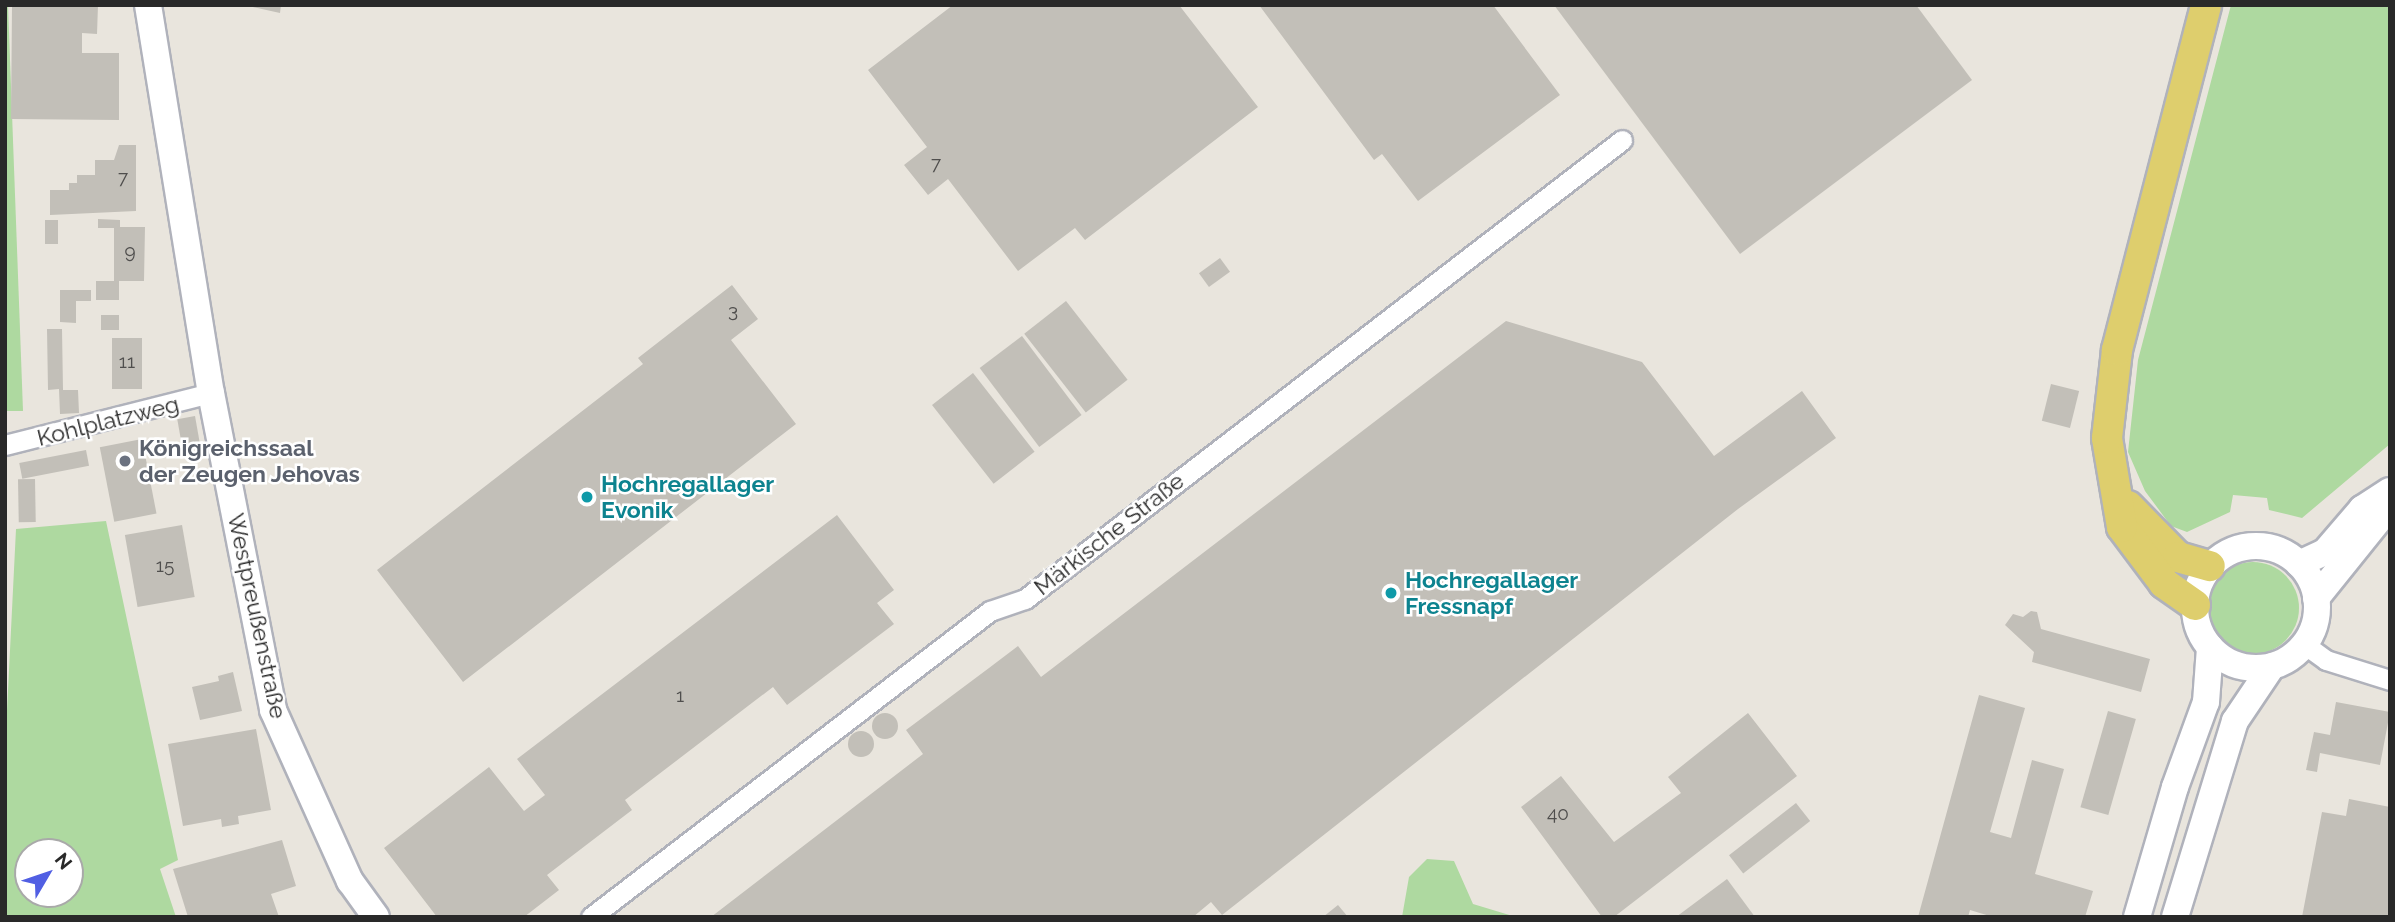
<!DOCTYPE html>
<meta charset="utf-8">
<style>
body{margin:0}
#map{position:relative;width:2395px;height:922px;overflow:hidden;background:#e9e5dd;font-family:Raleway,sans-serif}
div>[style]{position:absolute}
.green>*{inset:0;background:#aed9a0}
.round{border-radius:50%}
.building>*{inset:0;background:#c2bfb8;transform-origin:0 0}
.roads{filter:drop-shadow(2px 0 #b0b2bb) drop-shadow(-2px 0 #b0b2bb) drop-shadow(0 2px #b0b2bb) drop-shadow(0 -2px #b0b2bb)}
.street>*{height:19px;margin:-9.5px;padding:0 9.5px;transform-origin:9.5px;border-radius:9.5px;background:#fff}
.secondary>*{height:26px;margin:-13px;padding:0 13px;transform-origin:13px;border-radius:13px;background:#fff}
.secondary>.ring{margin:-13px;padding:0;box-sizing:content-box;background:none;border:26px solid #fff;border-radius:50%}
.primary>*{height:30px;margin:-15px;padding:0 15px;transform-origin:15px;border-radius:15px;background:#dece6d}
.dots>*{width:19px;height:19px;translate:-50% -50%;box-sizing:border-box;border:4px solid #fff;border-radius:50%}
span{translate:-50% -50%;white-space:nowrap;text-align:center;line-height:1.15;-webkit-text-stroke:5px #fff;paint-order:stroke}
.number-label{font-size:19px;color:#4f4e4d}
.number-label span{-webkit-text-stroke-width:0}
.street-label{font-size:23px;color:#292929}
.worship-label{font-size:23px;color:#5b616d;font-weight:700}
.left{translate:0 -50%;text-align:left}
.culture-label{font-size:23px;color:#0d838f;font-weight:700}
.frame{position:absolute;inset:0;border:7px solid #292929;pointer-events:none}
.north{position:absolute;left:14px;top:838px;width:70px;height:70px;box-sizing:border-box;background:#fff;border:2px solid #a9a9a9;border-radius:50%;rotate:51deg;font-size:19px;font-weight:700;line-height:28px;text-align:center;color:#292929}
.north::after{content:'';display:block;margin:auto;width:24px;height:32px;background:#515fe3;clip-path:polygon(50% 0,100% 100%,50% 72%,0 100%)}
</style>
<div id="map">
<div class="green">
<i style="clip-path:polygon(5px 5px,8px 5px,23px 411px,5px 411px)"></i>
<i style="clip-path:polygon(2231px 5px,2390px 5px,2390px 444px,2302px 518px,2269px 510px,2267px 498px,2233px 495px,2230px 512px,2187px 532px,2171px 526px,2145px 491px,2128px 452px,2138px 360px)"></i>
<i style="clip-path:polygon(evenodd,106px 521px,178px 860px,160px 869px,176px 917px,5px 917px,5px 751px,16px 529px,106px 521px,70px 852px,70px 894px,28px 894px,28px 852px,70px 852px)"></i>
<i class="round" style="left:2207px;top:562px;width:92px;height:92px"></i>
<i style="clip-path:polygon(1427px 859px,1454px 861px,1473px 904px,1516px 917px,1402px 917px,1409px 877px)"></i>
</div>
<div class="building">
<i style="clip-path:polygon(12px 5px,98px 5px,97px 34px,82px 33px,82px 53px,119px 53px,119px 120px,11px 119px)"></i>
<i style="clip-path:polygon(244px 5px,281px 5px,280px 13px)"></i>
<i style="clip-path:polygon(953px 5px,1179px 5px,1258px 107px,1085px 240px,1075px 228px,1018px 271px,948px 179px,928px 195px,904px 165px,927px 147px,868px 70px)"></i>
<i style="clip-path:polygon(1259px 5px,1493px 5px,1560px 95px,1418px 201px,1382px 154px,1374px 160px)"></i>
<i style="clip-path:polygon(1554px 5px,1916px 5px,1972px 80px,1740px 254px)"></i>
<i style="clip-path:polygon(119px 145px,136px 145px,136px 211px,50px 215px,50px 190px,69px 190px,69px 183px,77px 183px,77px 175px,95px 175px,95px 160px,114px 160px)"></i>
<i style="clip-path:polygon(98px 219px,120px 220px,120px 227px,145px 227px,144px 281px,119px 281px,119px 300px,96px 300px,96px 281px,114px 281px,114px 228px,98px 228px)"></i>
<i style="left:45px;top:220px;width:13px;height:24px"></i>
<i style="left:1220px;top:258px;width:17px;height:26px;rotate:54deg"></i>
<i style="clip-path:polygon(732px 285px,758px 319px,731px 340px,796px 424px,463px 682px,377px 570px,643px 364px,638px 358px)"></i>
<i style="clip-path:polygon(60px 290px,91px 290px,91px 301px,76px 301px,76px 323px,60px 322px)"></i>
<i style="left:1066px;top:301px;width:100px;height:53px;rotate:52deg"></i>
<i style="left:101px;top:315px;width:18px;height:15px"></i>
<i style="clip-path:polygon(1506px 321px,1642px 362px,1714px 456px,1802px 391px,1836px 438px,1738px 509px,1222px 915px,1211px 902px,1193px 917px,711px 917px,923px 754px,906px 730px,989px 668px,1018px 646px,1041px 677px)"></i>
<i style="clip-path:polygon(47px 329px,62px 329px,63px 390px,78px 390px,79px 413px,60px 414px,59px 389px,48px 390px)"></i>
<i style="left:1022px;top:336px;width:99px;height:53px;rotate:53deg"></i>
<i style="left:112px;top:338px;width:30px;height:51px"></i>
<i style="left:973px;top:373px;width:100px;height:52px;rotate:52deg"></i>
<i style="left:2051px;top:384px;width:29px;height:38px;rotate:14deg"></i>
<i style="left:195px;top:416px;width:27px;height:18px;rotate:80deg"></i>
<i style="left:142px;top:439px;width:76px;height:43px;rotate:79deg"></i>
<i style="left:86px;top:450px;width:16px;height:68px;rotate:79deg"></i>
<i style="left:35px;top:479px;width:43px;height:17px;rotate:89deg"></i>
<i style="clip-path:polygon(837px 515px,894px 590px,877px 603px,894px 624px,787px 705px,773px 687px,625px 800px,632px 810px,547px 875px,559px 890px,524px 917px,437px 917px,384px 848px,489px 767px,524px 811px,545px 795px,517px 759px)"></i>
<i style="left:182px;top:525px;width:73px;height:58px;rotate:80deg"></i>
<i style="clip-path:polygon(2031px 611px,2037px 612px,2041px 629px,2150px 659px,2141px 692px,2032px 662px,2034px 652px,2005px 625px,2013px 614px,2023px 617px)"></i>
<i style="clip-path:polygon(233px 672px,242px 711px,200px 720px,192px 687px,219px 681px,218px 676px)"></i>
<i style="clip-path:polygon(1979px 695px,2025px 708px,1990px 832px,2011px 838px,2032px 760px,2064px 769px,2035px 874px,2093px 891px,2085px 917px,1993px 917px,1970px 910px,1968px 917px,1918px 917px)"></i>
<i style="clip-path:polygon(2336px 702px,2390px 712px,2380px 765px,2320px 753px,2317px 772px,2306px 770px,2314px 732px,2330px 735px)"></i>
<i style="left:2108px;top:711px;width:29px;height:100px;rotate:16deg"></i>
<i style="clip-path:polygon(1748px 713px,1797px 776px,1614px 917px,1602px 917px,1521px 807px,1561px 776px,1614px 842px,1681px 793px,1668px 777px)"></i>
<i class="round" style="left:872px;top:713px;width:26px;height:26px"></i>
<i style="clip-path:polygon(256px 729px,271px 810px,238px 816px,239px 824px,222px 827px,221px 819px,183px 826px,168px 744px)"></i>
<i class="round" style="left:848px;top:731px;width:26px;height:26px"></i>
<i style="clip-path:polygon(2349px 799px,2390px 807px,2390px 917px,2302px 917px,2322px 812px,2346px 816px)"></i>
<i style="left:1796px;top:803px;width:23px;height:85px;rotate:52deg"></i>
<i style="clip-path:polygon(282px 840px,296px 886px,271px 894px,279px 917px,188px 917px,173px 869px)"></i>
<i style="clip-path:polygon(1727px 879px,1755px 917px,1676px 917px)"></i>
<i style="clip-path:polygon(1338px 905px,1348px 917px,1323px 917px)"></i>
</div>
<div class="roads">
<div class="street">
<i style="left:5px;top:445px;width:212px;rotate:-14.2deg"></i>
<i style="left:2304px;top:644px;width:27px;rotate:36deg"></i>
<i style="left:2326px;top:660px;width:67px;rotate:17.4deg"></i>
<i style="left:591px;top:917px;width:503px;rotate:-37.49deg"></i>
<i style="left:990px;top:611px;width:37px;rotate:-19deg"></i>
<i style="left:1025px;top:599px;width:753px;rotate:-37.55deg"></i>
</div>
<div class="secondary">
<i style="left:148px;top:5px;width:393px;rotate:80.8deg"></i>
<i style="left:211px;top:393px;width:323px;rotate:78.9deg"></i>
<i style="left:273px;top:710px;width:188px;rotate:65.8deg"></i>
<i style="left:350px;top:881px;width:44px;rotate:54.2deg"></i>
<i class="ring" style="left:2195px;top:546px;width:96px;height:96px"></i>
<i style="left:2299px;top:564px;width:29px;rotate:-25deg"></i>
<i style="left:2325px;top:552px;width:57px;rotate:-49.3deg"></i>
<i style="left:2362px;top:509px;width:33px;rotate:-33deg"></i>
<i style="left:2316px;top:598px;width:118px;rotate:-51.2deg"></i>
<i style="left:2137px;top:917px;width:135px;rotate:-73.7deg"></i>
<i style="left:2175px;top:787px;width:90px;rotate:-70deg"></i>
<i style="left:2206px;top:702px;width:55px;rotate:-85.8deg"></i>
<i style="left:2175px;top:917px;width:205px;rotate:-73deg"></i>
<i style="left:2235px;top:721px;width:66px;rotate:-56.1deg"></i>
</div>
<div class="primary">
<i style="left:2128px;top:506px;width:71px;rotate:45.6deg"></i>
<i style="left:2178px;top:557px;width:33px;rotate:16deg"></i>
<i style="left:2195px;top:605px;width:38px;rotate:-145deg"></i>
<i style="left:2164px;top:583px;width:70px;rotate:-126.9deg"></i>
<i style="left:2122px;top:527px;width:90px;rotate:-99.6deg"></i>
<i style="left:2107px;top:438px;width:89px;rotate:-83.5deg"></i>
<i style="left:2117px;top:350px;width:356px;rotate:-75.5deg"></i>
</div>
</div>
<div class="dots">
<i style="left:125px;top:461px;background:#6b7280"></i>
<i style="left:587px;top:497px;background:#0f9aa8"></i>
<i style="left:1391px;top:593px;background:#0f9aa8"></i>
</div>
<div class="number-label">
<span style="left:936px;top:164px">7</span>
<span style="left:123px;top:178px">7</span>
<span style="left:130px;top:252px">9</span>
<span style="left:733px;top:311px">3</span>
<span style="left:127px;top:362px">11</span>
<span style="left:165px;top:566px">15</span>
<span style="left:680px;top:696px">1</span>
<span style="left:1558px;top:814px">40</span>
</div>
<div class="street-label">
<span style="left:108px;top:421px;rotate:-14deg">Kohlplatzweg</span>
<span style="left:1109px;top:534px;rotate:-38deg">Märkische Straße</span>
<span style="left:257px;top:616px;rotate:78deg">Westpreußenstraße</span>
</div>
<div class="worship-label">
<span class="left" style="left:139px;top:461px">Königreichssaal<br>der Zeugen Jehovas</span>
</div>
<div class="culture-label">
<span class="left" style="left:601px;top:497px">Hochregallager<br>Evonik</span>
<span class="left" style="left:1405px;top:593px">Hochregallager<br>Fressnapf</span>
</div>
<div class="frame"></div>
<div class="north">N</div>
</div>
